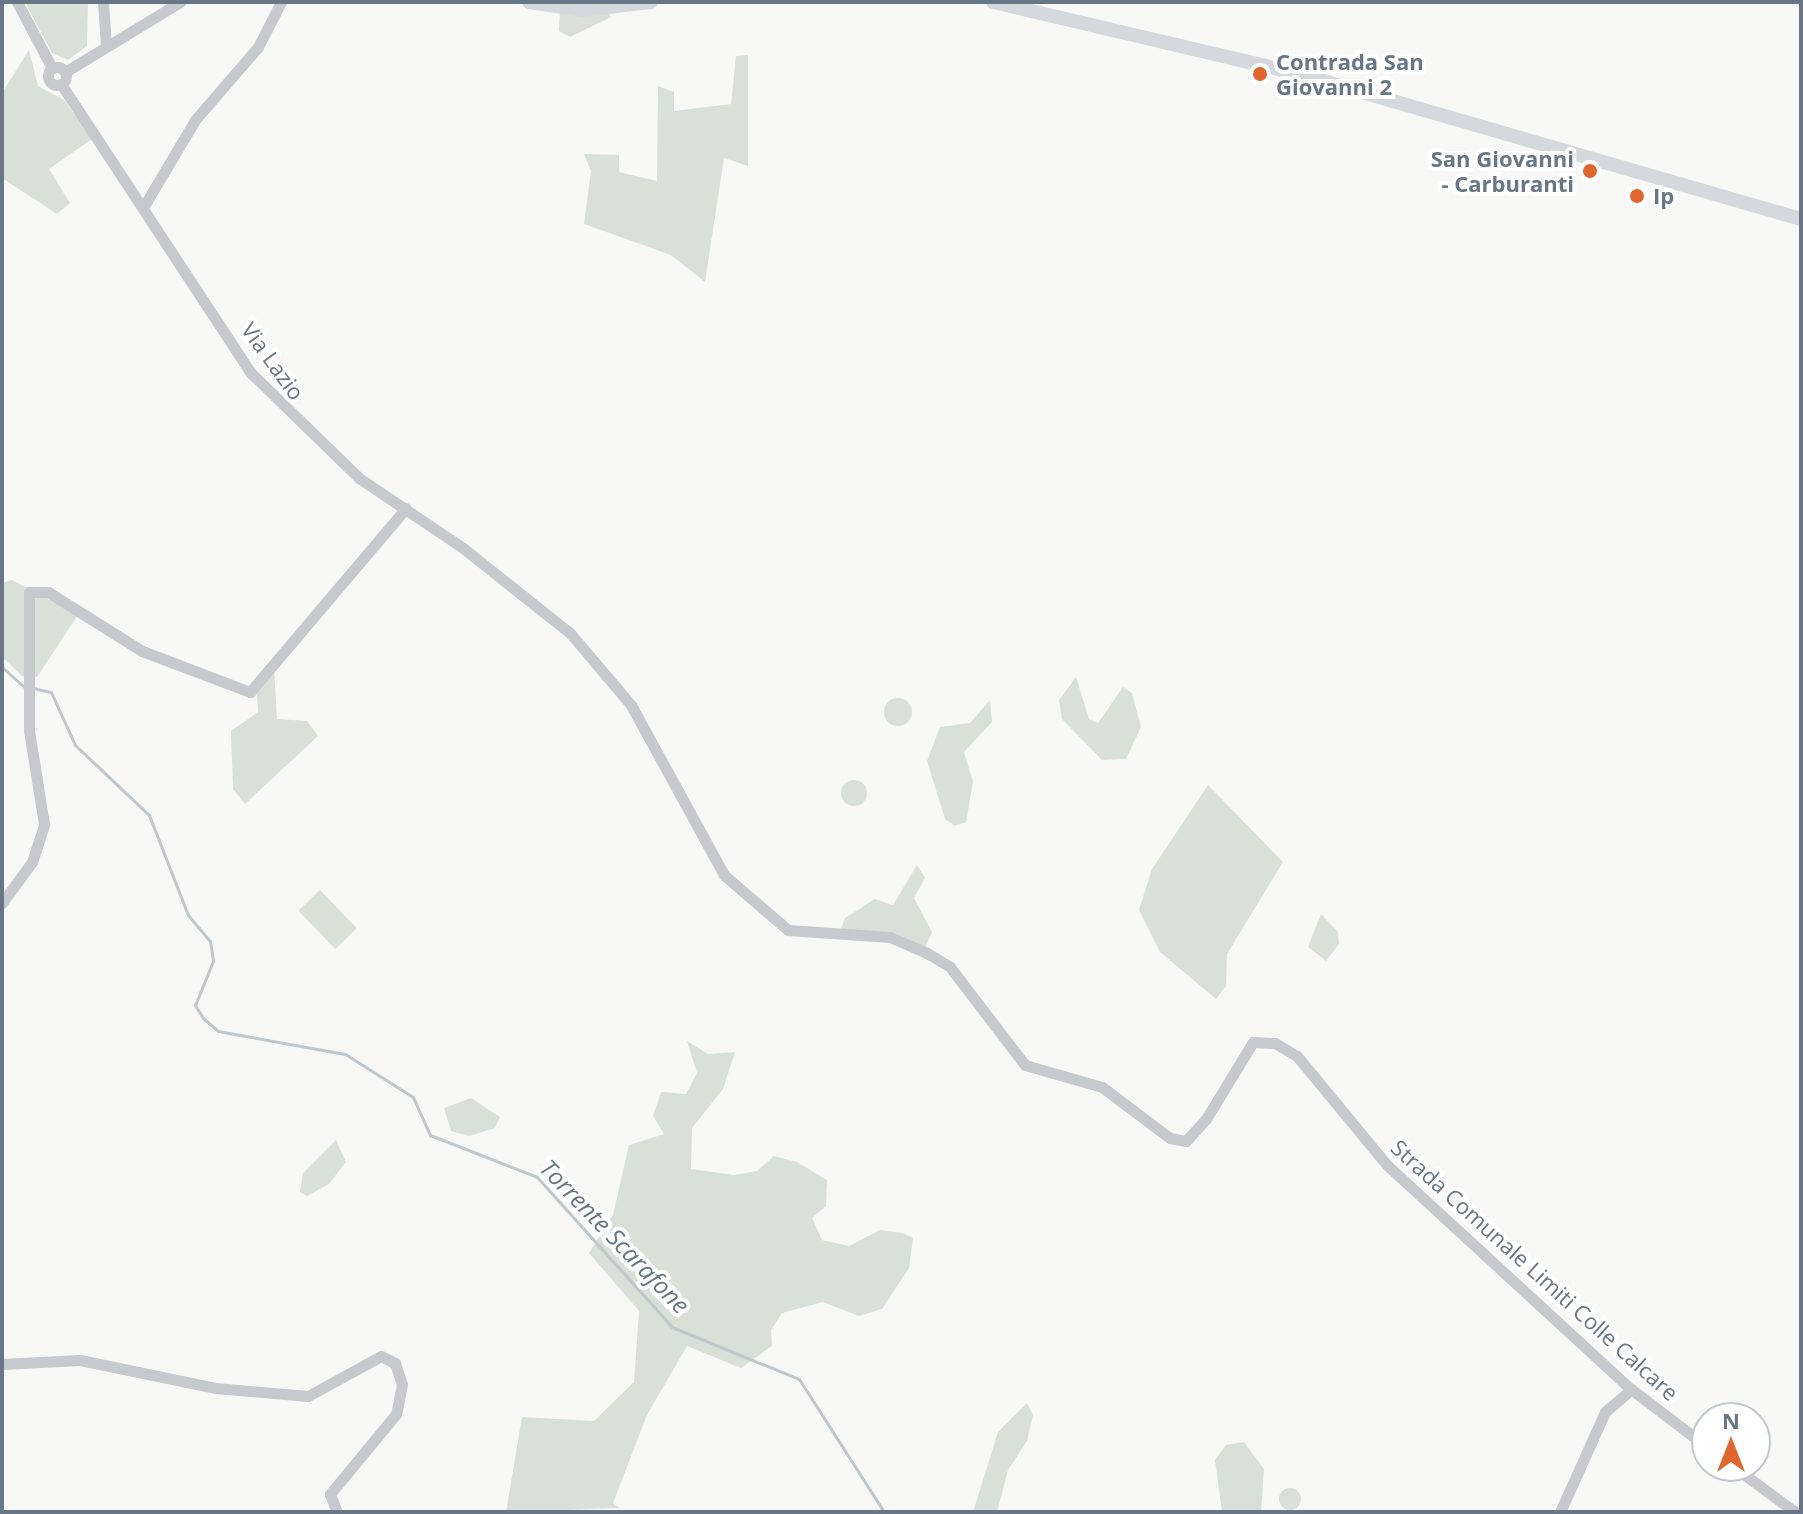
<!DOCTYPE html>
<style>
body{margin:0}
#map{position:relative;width:1803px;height:1514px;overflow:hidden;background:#f8f8f6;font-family:"Open Sans",sans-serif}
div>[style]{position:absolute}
.green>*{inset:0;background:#d9e0d7;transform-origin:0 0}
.round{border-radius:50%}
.stream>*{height:3px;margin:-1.5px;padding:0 1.5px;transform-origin:1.5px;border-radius:1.5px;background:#bfc8cd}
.minor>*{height:11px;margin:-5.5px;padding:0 5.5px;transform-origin:5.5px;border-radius:5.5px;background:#c6c9cd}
.minor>.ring{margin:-5.5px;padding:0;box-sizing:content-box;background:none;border:11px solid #c6c9cd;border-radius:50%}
.secondary>*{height:14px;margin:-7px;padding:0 7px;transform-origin:7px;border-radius:7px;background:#d5d9dd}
.dots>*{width:22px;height:22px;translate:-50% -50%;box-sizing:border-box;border:4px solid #fff;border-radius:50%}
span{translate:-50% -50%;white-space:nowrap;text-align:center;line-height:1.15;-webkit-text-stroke:8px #fff;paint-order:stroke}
.poi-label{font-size:22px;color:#687686;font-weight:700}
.left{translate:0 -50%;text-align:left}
.right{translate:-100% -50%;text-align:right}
.street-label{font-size:22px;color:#687686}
.water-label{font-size:24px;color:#637782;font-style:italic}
.frame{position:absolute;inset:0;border:4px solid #687686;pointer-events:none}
.north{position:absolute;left:1691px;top:1402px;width:80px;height:80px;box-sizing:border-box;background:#fff;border:2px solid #c3c8cf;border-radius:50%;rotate:0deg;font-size:22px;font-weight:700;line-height:32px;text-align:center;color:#687686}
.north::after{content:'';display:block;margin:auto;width:28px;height:36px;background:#e1652e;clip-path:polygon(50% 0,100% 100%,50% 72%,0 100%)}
</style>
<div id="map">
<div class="green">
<i style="clip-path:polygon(25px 2px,88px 2px,87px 46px,68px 60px,52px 53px)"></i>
<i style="clip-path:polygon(560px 11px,608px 12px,611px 17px,570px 37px,559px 31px)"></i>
<i style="clip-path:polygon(29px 50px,38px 86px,64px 100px,92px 139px,49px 169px,70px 203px,57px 214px,2px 178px,2px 93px)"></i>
<i style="clip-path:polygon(748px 55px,748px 166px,724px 158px,705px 282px,671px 255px,584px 224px,591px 171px,584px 154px,619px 155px,619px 172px,657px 181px,658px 86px,674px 92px,674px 111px,731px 104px,736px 56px)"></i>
<i style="clip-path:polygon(12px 580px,78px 615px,37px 677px,22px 676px,2px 657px,2px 583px)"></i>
<i style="clip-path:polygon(274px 667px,277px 719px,307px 721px,318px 736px,245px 804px,233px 789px,231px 731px,258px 712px,257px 693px)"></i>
<i style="clip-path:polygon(1076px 677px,1089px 719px,1098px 723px,1123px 687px,1132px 693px,1141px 727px,1126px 759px,1102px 760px,1062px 719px,1059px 700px)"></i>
<i class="round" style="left:884px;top:698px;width:28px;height:28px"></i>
<i style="clip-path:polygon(990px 700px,992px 722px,964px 752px,973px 782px,966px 822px,955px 826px,945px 819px,927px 761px,940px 727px,970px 723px)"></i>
<i class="round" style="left:841px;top:780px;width:26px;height:26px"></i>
<i style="clip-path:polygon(1208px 785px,1283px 862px,1227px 954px,1226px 986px,1216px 999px,1160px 952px,1139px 910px,1152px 869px)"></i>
<i style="clip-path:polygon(917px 865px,925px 878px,914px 898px,932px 932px,925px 948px,840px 931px,845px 918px,875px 899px,893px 905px)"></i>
<i style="left:320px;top:890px;width:53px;height:30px;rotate:46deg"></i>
<i style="clip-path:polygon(1321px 914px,1338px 932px,1339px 944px,1326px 961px,1308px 947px)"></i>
<i style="clip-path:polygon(687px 1041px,708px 1054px,735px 1052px,723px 1089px,692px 1128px,691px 1169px,734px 1175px,757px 1171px,774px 1156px,797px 1162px,827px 1180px,826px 1206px,812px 1218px,822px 1240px,849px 1246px,880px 1230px,902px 1233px,913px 1238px,909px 1268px,882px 1309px,859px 1316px,823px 1302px,782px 1313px,771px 1330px,772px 1346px,741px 1368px,687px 1346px,647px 1415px,613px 1503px,620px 1508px,506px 1512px,522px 1417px,594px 1421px,634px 1382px,639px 1311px,589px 1253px,613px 1215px,629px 1145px,664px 1134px,653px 1116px,661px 1092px,686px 1094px,697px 1073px)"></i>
<i style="clip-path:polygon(471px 1098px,500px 1117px,495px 1128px,469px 1136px,451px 1131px,444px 1108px)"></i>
<i style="clip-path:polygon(336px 1140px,346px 1162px,329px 1184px,307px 1196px,300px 1192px,303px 1173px)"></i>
<i style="clip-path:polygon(1027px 1403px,1033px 1415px,1027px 1441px,1008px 1470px,997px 1512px,973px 1512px,998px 1432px)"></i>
<i style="clip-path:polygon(1244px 1442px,1264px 1469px,1261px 1512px,1222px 1512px,1215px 1460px,1226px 1445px)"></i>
<i class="round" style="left:1279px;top:1488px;width:22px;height:22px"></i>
</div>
<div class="stream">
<i style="left:2px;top:667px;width:31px;rotate:42deg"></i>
<i style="left:33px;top:688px;width:18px;rotate:13deg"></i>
<i style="left:51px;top:692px;width:58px;rotate:65.6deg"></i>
<i style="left:75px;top:745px;width:102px;rotate:43.4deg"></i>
<i style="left:149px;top:815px;width:107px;rotate:68.7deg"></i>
<i style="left:188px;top:915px;width:34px;rotate:50deg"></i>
<i style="left:210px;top:941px;width:20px;rotate:81deg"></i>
<i style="left:213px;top:961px;width:48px;rotate:112.2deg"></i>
<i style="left:195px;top:1005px;width:15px;rotate:58deg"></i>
<i style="left:203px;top:1018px;width:20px;rotate:41deg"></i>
<i style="left:218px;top:1031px;width:129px;rotate:10.3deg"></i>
<i style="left:345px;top:1054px;width:80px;rotate:32.3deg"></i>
<i style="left:413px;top:1097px;width:42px;rotate:65.9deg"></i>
<i style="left:430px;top:1135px;width:115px;rotate:21.4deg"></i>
<i style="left:537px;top:1177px;width:202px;rotate:48deg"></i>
<i style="left:672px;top:1327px;width:137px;rotate:22.3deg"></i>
<i style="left:799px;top:1379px;width:158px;rotate:57.4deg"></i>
</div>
<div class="minor">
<i style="left:17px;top:2px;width:75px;rotate:62.1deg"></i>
<i style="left:103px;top:2px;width:44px;rotate:86.1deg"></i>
<i class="ring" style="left:48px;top:67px;width:7px;height:7px"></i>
<i style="left:65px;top:72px;width:135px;rotate:-31.3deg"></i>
<i style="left:61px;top:84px;width:346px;rotate:56.7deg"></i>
<i style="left:251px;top:373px;width:151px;rotate:44.2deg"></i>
<i style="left:359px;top:478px;width:125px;rotate:33.9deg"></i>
<i style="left:463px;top:548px;width:137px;rotate:38.5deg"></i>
<i style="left:570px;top:633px;width:94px;rotate:49.7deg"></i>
<i style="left:631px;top:705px;width:194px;rotate:61.3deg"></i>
<i style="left:724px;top:875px;width:84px;rotate:40.7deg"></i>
<i style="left:788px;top:930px;width:102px;rotate:3.9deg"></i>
<i style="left:890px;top:937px;width:40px;rotate:23.4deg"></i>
<i style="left:927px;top:953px;width:27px;rotate:31deg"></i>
<i style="left:950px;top:967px;width:123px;rotate:52.6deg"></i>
<i style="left:1025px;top:1065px;width:80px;rotate:15.9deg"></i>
<i style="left:1102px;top:1087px;width:85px;rotate:36.9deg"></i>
<i style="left:1170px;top:1138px;width:16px;rotate:11deg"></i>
<i style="left:1186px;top:1141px;width:30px;rotate:-48deg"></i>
<i style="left:1206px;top:1119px;width:90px;rotate:-58.6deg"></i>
<i style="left:1253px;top:1042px;width:22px;rotate:3deg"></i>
<i style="left:1275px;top:1043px;width:26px;rotate:31deg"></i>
<i style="left:1297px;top:1056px;width:141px;rotate:50.5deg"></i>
<i style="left:1387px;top:1165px;width:331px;rotate:42.6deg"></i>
<i style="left:1631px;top:1389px;width:96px;rotate:37.3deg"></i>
<i style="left:144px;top:206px;width:100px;rotate:-59.3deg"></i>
<i style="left:195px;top:120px;width:96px;rotate:-49.2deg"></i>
<i style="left:258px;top:47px;width:51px;rotate:-62.9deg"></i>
<i style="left:2px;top:903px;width:51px;rotate:-53.8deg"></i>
<i style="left:32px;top:862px;width:40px;rotate:-72deg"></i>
<i style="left:44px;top:824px;width:95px;rotate:-99.1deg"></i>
<i style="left:29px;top:730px;width:138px;rotate:-90deg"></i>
<i style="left:29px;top:592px;width:19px"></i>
<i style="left:48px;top:592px;width:111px;rotate:32.1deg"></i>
<i style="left:142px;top:651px;width:116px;rotate:20.8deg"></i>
<i style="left:250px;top:692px;width:241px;rotate:-49.7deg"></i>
<i style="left:2px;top:1364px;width:78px;rotate:-2.9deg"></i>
<i style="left:80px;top:1360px;width:138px;rotate:11.7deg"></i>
<i style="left:215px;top:1388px;width:93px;rotate:4.9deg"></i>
<i style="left:308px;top:1396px;width:83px;rotate:-28.7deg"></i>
<i style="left:381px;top:1356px;width:16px;rotate:27deg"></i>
<i style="left:395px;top:1363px;width:22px;rotate:72deg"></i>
<i style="left:402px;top:1384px;width:31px;rotate:101deg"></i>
<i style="left:396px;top:1414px;width:104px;rotate:129.5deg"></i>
<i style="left:330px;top:1494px;width:19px;rotate:69deg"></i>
<i style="left:1733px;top:1466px;width:77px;rotate:36.6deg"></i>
<i style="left:1560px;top:1512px;width:110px;rotate:-65.8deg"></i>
<i style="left:1605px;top:1412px;width:35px;rotate:-41deg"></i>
</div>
<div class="secondary">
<i style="left:529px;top:2px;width:55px;rotate:8.4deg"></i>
<i style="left:583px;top:10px;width:68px;rotate:-6.7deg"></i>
<i style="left:993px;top:2px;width:311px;rotate:13.2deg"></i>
<i style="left:1296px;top:73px;width:526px;rotate:16.13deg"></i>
</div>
<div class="dots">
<i style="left:1260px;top:74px;background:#e1652e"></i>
<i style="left:1590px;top:171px;background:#e1652e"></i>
<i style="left:1637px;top:196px;background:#e1652e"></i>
</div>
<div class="poi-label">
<span class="left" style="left:1276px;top:74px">Contrada San<br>Giovanni 2</span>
<span class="right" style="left:1574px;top:171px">San Giovanni<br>- Carburanti</span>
<span class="left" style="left:1653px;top:196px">Ip</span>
</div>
<div class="street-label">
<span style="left:273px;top:361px;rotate:54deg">Via Lazio</span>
<span style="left:1535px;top:1270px;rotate:42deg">Strada Comunale Limiti Colle Calcare</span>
</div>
<div class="water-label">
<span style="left:615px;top:1236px;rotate:46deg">Torrente Scarafone</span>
</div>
<div class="frame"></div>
<div class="north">N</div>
</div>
